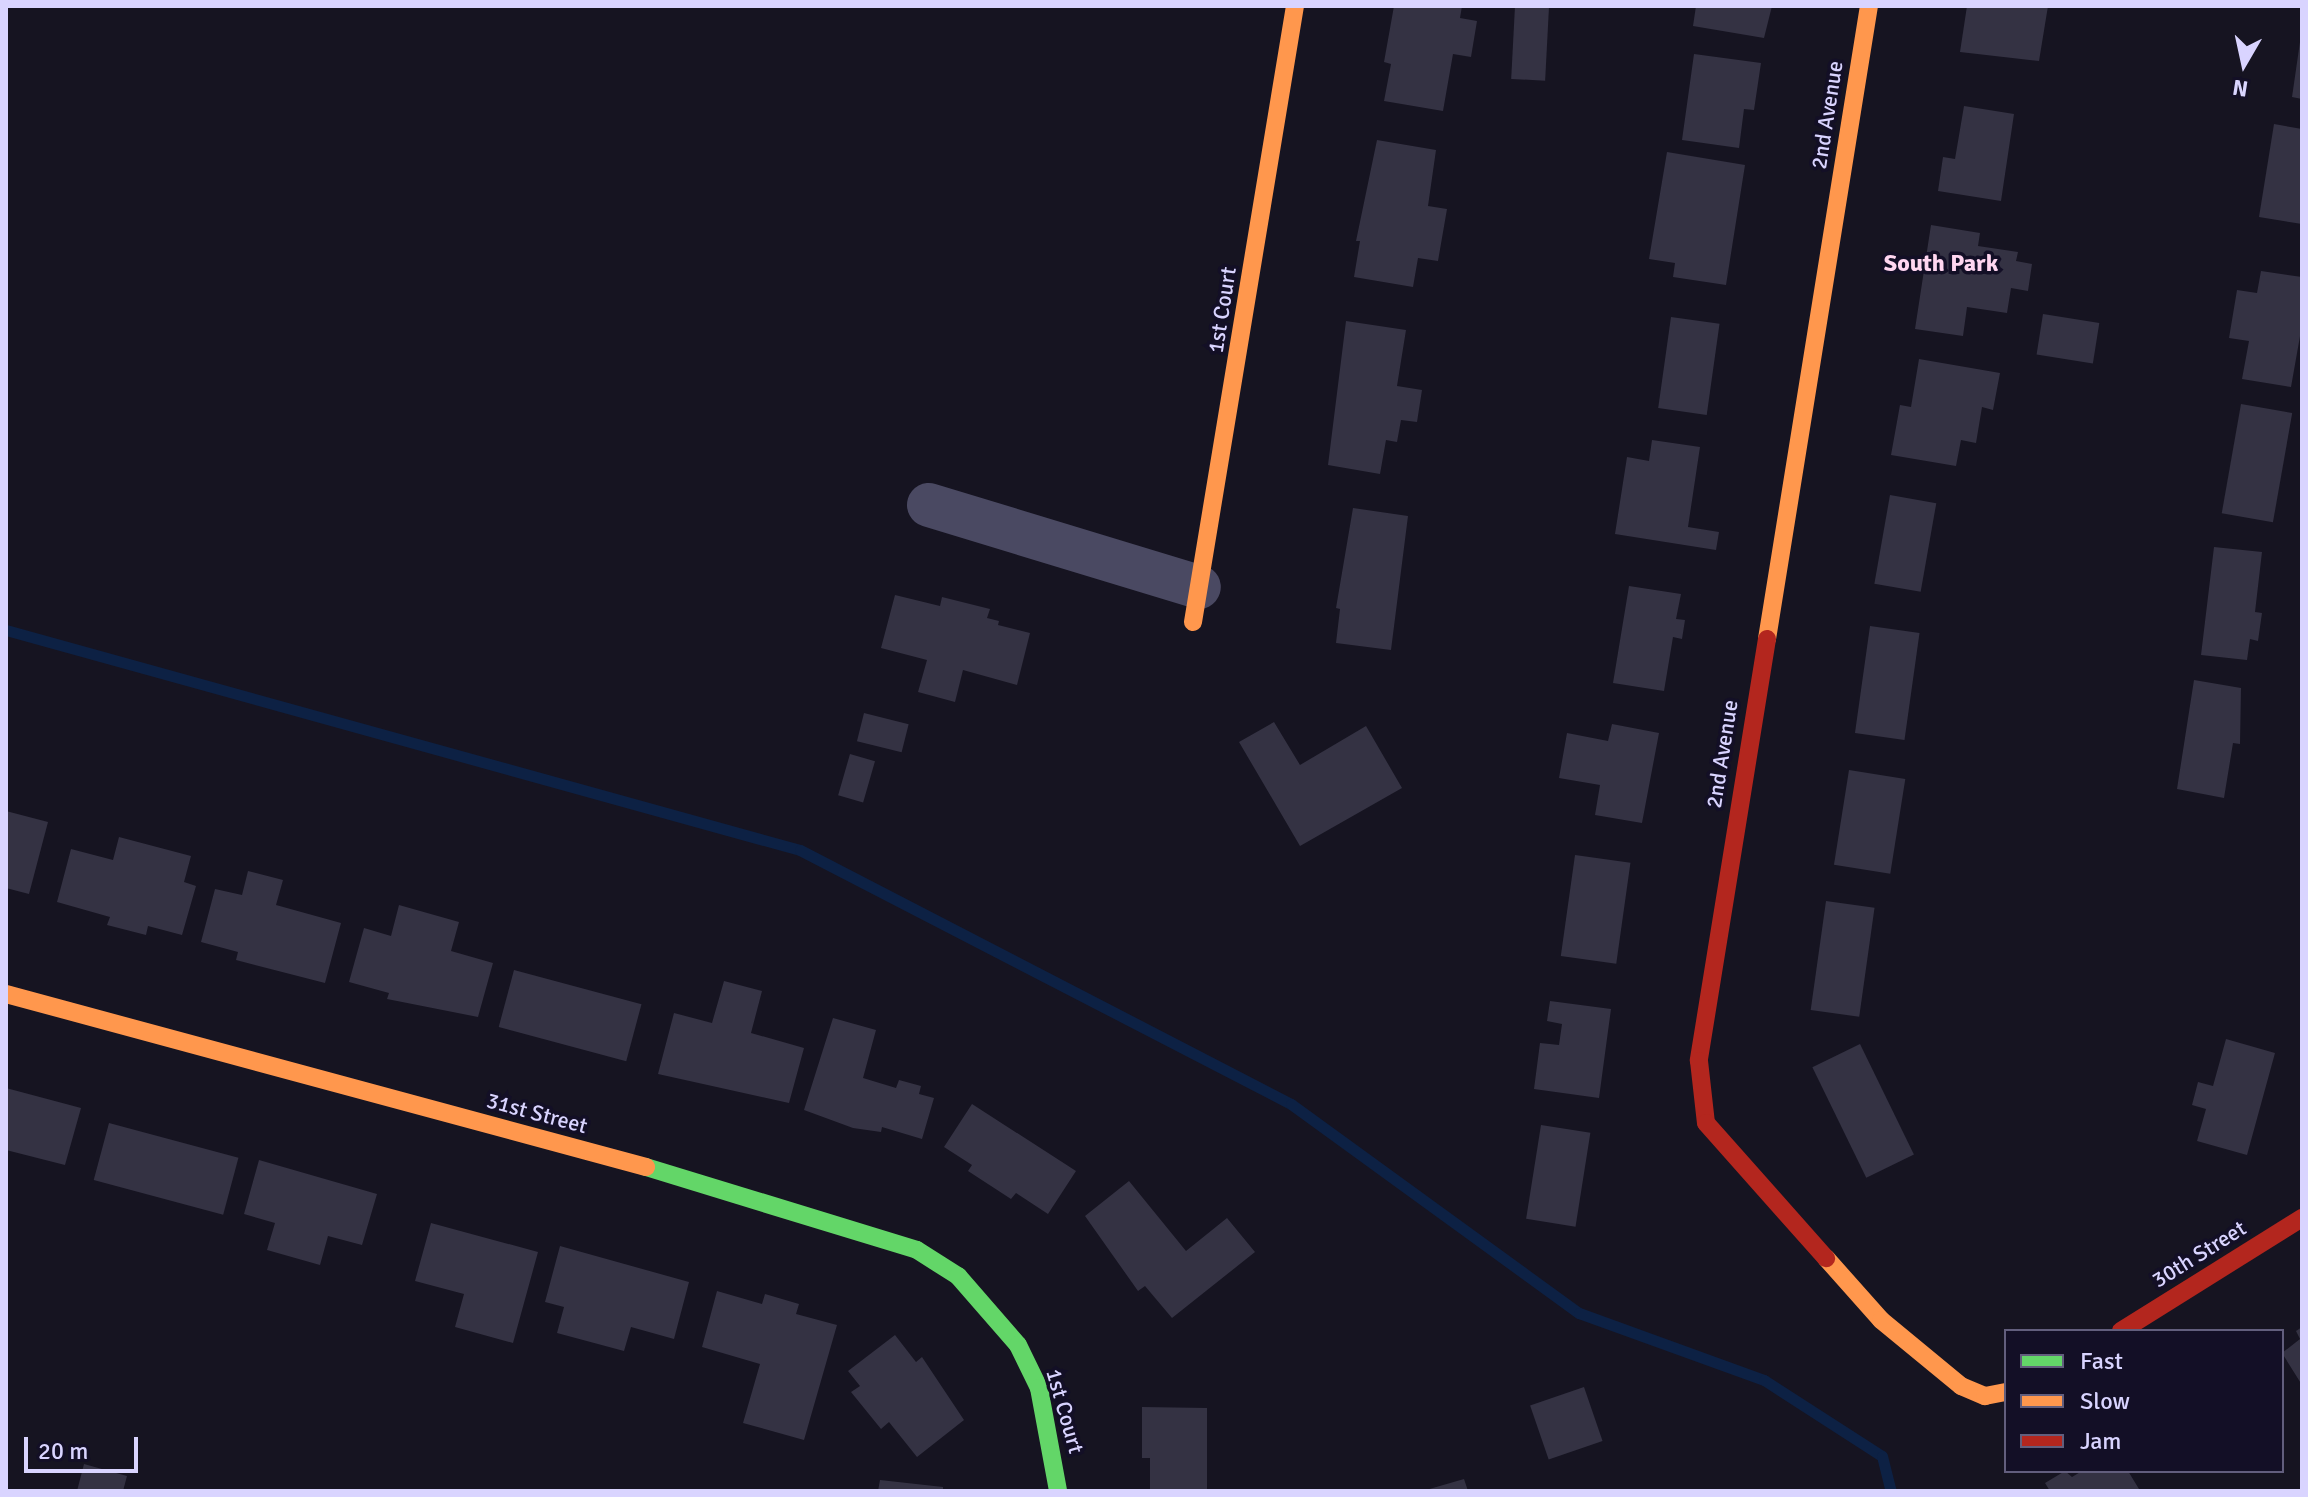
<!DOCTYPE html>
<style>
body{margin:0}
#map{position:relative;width:2308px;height:1497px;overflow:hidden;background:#161421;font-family:Signika,sans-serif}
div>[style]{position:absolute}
.stream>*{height:11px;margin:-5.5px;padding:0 5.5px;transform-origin:5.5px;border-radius:5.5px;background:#0d2144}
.building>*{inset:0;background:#343243;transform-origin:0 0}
.street>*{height:44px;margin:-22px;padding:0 22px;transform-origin:22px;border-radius:22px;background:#4a4962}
.fast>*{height:18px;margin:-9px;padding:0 9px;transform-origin:9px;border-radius:9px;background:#63d668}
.slow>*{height:18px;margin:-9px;padding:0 9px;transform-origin:9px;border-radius:9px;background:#ff974d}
.jam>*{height:18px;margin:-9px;padding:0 9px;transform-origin:9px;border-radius:9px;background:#b3261e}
span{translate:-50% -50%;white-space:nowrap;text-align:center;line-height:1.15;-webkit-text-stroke:7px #130f26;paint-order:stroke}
.street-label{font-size:22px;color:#d9d4ff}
.neighbourhood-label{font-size:24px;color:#ffd6f0;font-weight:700}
.frame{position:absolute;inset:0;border:8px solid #d9d4ff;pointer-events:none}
.legend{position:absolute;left:2004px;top:1329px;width:280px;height:144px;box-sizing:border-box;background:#130f26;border:2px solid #625e7d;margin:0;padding:10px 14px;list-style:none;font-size:24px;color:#d9d4ff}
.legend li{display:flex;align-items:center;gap:16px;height:40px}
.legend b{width:40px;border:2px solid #625e7d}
.north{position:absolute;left:2204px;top:24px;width:80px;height:80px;-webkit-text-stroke:6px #130f26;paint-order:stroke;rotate:189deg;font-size:22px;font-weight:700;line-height:32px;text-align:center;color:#d9d4ff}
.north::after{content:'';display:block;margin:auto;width:28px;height:36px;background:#d9d4ff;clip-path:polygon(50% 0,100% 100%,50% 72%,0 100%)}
.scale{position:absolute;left:24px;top:1437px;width:114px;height:36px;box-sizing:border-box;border:4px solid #d9d4ff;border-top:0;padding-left:10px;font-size:24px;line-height:28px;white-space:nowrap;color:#d9d4ff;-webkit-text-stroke:6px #130f26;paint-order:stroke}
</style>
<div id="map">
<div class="stream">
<i style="left:6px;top:630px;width:824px;rotate:15.49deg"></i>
<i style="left:800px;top:850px;width:553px;rotate:27.35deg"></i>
<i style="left:1291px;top:1104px;width:356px;rotate:36deg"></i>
<i style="left:1579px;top:1313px;width:197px;rotate:19.9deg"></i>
<i style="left:1764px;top:1380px;width:140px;rotate:32.8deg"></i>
<i style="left:1882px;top:1456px;width:36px;rotate:76deg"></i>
</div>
<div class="building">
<i style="clip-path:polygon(1394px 6px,1462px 6px,1460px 18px,1477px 21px,1471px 57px,1453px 54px,1443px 111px,1384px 101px,1391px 64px,1384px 62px)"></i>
<i style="left:1515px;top:6px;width:34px;height:73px;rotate:3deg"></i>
<i style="clip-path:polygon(1696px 6px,1772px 6px,1764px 38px,1693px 26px)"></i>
<i style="clip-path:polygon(1967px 6px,2048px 6px,2039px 61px,1960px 52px)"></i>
<i style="clip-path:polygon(2300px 42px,2302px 42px,2302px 99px,2292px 97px)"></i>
<i style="clip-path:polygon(1694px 54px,1761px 63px,1754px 110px,1744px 109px,1739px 148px,1682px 140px)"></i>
<i style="clip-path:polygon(1964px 106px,2014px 114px,2001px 201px,1938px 191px,1943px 157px,1955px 159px)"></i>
<i style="clip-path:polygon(2274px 124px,2302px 129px,2302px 224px,2259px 217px)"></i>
<i style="clip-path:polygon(1377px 140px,1436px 150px,1428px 206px,1447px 209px,1438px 261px,1418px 258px,1413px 287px,1354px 277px,1360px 241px,1356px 241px)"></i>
<i style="clip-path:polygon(1667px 152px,1745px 165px,1726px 285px,1673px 277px,1675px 263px,1649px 259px)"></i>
<i style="clip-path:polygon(1931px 225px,1980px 233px,1978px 246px,2018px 252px,2016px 261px,2032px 264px,2028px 291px,2011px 288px,2007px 313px,1967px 307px,1963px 336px,1915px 329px)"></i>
<i style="clip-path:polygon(2261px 271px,2302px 277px,2302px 325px,2291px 387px,2242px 379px,2249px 341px,2229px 338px,2237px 290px,2257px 293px)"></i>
<i style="left:2043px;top:314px;width:57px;height:41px;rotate:9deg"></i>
<i style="left:1671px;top:317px;width:49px;height:92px;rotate:8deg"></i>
<i style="clip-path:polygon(1346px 321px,1406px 330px,1397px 386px,1422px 390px,1417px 422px,1401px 420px,1397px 442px,1386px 440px,1380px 474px,1328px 465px)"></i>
<i style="clip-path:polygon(1919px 359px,2000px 373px,1993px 410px,1982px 407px,1976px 443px,1961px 440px,1956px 466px,1891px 455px,1900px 405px,1911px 407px)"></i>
<i style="left:2241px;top:404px;width:52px;height:111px;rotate:10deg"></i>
<i style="clip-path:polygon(1652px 440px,1700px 447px,1688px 527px,1719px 532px,1716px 550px,1615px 534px,1627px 457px,1649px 461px)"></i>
<i style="left:1890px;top:495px;width:47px;height:90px;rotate:10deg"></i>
<i style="clip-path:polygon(1353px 508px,1408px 516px,1391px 650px,1336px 643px,1340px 609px,1336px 608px)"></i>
<i style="clip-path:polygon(2214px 547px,2262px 552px,2255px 612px,2262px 613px,2258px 641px,2250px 639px,2247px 660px,2201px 655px)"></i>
<i style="clip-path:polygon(1629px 586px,1681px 594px,1676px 619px,1685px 620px,1682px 639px,1673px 637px,1664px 691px,1613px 683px)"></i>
<i style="clip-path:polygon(895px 595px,940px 606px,942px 597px,990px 609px,987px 618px,999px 621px,998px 625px,1030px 633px,1017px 685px,963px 670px,955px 702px,918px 692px,927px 660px,881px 648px)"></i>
<i style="left:1870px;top:626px;width:50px;height:108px;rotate:8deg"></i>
<i style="clip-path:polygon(2194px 680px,2241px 688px,2240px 744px,2233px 743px,2224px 798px,2177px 789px)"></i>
<i style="left:864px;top:713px;width:46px;height:29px;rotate:14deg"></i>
<i style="clip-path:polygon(1274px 722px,1300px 765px,1366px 726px,1402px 788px,1300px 846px,1239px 742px)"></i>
<i style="clip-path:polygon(1612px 724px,1659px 733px,1642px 823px,1595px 815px,1600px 785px,1559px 778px,1567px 733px,1608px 741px)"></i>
<i style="left:850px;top:754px;width:26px;height:43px;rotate:16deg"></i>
<i style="left:1849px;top:770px;width:57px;height:96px;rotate:9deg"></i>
<i style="clip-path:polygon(6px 811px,48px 822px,29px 894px,6px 888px)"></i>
<i style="clip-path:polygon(119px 837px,191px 856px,184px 882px,196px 886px,182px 935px,148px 926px,146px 935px,107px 925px,110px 917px,57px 902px,71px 849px,113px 860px)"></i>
<i style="left:1575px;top:855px;width:56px;height:102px;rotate:8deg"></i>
<i style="clip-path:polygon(248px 871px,283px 880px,276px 905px,341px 923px,325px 983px,236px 960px,238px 952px,201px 942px,215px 889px,242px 895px)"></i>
<i style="left:1826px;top:901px;width:49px;height:110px;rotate:8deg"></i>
<i style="clip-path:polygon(399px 905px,459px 922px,451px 951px,493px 963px,478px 1017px,387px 999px,389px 993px,349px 982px,364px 928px,391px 936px)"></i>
<i style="left:514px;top:970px;width:132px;height:59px;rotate:15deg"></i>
<i style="clip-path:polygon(724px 981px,762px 991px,751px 1033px,804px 1048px,789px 1103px,658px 1074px,674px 1013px,712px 1023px)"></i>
<i style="clip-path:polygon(1550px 1001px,1611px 1009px,1599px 1098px,1534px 1089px,1540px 1043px,1559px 1045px,1562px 1024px,1547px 1021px)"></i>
<i style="clip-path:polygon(833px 1018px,876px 1030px,863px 1078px,896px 1088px,899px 1080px,921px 1086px,919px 1094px,934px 1098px,922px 1139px,882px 1127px,881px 1132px,853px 1128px,804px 1110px)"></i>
<i style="clip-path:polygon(2226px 1039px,2275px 1053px,2247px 1155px,2197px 1141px,2206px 1109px,2192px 1105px,2198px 1082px,2213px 1086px)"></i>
<i style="left:1860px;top:1044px;width:123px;height:53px;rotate:64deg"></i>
<i style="clip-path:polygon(6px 1088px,81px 1108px,65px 1165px,6px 1150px)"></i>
<i style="clip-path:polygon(972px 1104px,1076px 1171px,1048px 1214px,1016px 1193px,1011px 1199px,968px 1171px,972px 1165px,944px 1147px)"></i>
<i style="left:109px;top:1123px;width:134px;height:59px;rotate:15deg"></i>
<i style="left:1541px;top:1125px;width:50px;height:95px;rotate:9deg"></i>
<i style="clip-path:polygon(259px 1160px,377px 1194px,362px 1245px,328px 1236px,320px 1265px,267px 1250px,275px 1223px,244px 1214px)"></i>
<i style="clip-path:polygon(1129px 1181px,1186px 1251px,1227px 1218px,1255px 1252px,1172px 1318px,1145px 1286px,1138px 1291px,1085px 1216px)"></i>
<i style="clip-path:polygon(431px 1223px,538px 1252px,513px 1343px,455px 1327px,464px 1294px,415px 1281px)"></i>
<i style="clip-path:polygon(560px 1246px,689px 1282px,674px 1339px,631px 1327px,624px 1351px,557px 1333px,564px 1307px,545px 1302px)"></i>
<i style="clip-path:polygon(717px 1291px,762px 1304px,765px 1294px,799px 1304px,796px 1314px,837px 1325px,804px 1440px,743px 1423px,760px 1364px,702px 1347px)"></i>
<i style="clip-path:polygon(2302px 1327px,2302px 1385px,2282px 1353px,2300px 1339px,2296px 1331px)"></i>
<i style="clip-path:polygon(895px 1335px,916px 1362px,922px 1357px,964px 1420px,917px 1457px,889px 1422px,881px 1429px,851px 1392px,860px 1386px,848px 1371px)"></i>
<i style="left:1584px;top:1387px;width:57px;height:57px;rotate:71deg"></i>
<i style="clip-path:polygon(1142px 1407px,1207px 1408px,1207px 1491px,1150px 1491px,1150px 1458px,1142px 1458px)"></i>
<i style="clip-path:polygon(84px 1464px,127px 1476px,123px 1491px,77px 1491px)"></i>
<i style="clip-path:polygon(2065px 1471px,2072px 1477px,2082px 1471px,2128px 1471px,2139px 1489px,2050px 1491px,2045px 1483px)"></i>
<i style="clip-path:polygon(1464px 1479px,1468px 1491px,1427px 1491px,1426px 1490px)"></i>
<i style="clip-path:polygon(880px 1480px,943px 1487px,943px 1491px,878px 1491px)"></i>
</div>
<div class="street">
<i style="left:929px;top:505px;width:282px;rotate:16.9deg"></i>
</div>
<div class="fast">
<i style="left:646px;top:1167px;width:283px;rotate:17deg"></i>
<i style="left:917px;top:1250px;width:49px;rotate:32.4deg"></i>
<i style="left:958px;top:1276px;width:91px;rotate:49deg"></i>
<i style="left:1018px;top:1345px;width:48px;rotate:64deg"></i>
<i style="left:1039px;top:1388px;width:105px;rotate:79.5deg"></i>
</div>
<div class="slow">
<i style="left:1193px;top:622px;width:624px;rotate:-80.6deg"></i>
<i style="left:1767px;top:639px;width:641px;rotate:-80.85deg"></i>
<i style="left:6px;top:994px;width:663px;rotate:15.13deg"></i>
<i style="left:1826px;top:1258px;width:83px;rotate:48.4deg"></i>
<i style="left:1881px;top:1320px;width:104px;rotate:39.5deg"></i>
<i style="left:1961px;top:1386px;width:26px;rotate:23deg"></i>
<i style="left:1985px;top:1396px;width:21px;rotate:-11deg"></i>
</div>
<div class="jam">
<i style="left:1767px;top:639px;width:427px;rotate:99.2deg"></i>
<i style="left:1699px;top:1061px;width:62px;rotate:83.6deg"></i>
<i style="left:1706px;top:1123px;width:181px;rotate:48.4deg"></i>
<i style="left:2121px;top:1331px;width:213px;rotate:-32deg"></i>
</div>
<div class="street-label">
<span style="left:1827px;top:115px;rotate:-81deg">2nd Avenue</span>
<span style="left:1222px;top:310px;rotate:-81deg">1st Court</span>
<span style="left:1722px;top:754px;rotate:-81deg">2nd Avenue</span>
<span style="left:537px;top:1113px;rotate:15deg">31st Street</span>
<span style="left:2199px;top:1254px;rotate:-32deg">30th Street</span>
<span style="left:1065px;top:1411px;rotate:74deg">1st Court</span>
</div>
<div class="neighbourhood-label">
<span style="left:1941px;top:264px">South Park</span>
</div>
<div class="frame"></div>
<ul class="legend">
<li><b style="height:10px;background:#63d668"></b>Fast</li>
<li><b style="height:10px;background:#ff974d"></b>Slow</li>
<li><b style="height:10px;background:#b3261e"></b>Jam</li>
</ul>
<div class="north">N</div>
<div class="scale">20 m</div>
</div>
